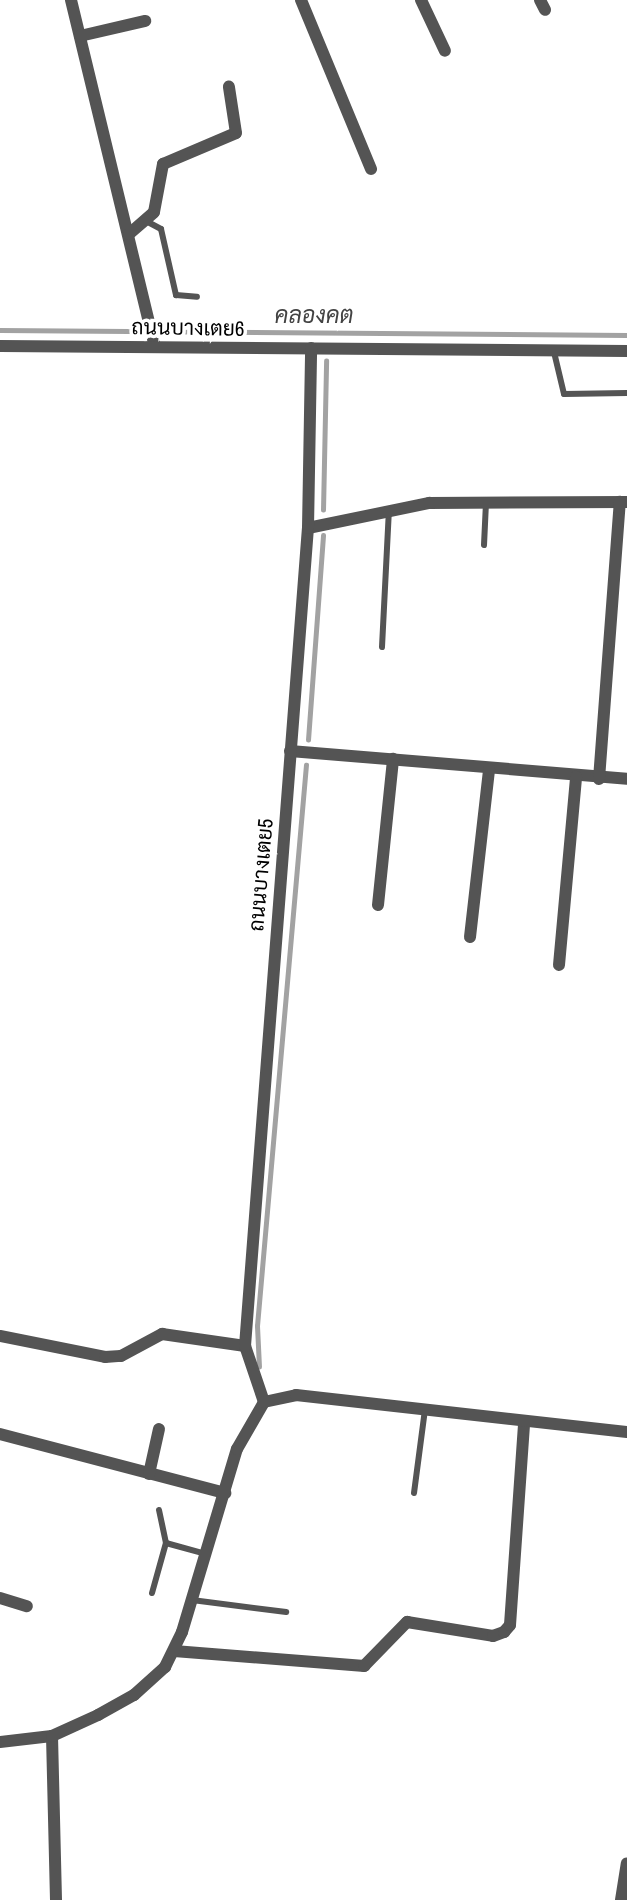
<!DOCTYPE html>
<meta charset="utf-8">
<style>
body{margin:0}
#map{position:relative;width:627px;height:1900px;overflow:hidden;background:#fff;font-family:"Archivo Narrow",Sarabun,sans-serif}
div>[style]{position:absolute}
.stream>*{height:4.5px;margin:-2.25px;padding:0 2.25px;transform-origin:2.25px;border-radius:2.25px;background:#a2a2a2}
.service>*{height:6px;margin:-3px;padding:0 3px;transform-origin:3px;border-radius:3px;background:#545454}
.minor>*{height:12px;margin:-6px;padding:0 6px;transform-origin:6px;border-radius:6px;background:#545454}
span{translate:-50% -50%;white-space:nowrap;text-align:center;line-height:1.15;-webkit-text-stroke:7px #fff;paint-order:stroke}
.street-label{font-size:21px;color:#000}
.water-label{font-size:23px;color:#434343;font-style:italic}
</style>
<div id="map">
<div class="stream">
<i style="left:0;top:330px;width:627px;rotate:0.46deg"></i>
<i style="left:323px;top:510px;width:149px;rotate:-88.8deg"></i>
<i style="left:308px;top:740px;width:205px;rotate:-85.8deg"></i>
<i style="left:259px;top:1367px;width:41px;rotate:-92.8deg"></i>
<i style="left:257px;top:1326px;width:563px;rotate:-85.01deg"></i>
</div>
<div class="service">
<i style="left:146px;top:221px;width:17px;rotate:28deg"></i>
<i style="left:161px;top:229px;width:68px;rotate:77.2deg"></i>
<i style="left:176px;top:295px;width:21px;rotate:5deg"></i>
<i style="left:554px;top:352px;width:43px;rotate:76.6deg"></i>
<i style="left:564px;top:394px;width:63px;rotate:-0.9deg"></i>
<i style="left:484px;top:545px;width:43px;rotate:-87.3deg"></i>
<i style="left:382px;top:647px;width:136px;rotate:-87.1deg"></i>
<i style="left:414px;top:1493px;width:85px;rotate:-82.5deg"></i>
<i style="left:159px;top:1510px;width:34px;rotate:78deg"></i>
<i style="left:152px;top:1593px;width:52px;rotate:-74.4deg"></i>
<i style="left:166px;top:1543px;width:41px;rotate:15.4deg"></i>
<i style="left:192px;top:1600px;width:95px;rotate:7.3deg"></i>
</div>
<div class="minor">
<i style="left:71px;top:0;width:357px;rotate:76.4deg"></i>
<i style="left:301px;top:0;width:183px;rotate:67.5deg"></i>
<i style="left:421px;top:0;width:56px;rotate:64.8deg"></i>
<i style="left:540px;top:0;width:11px;rotate:63deg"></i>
<i style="left:80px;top:36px;width:67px;rotate:-13deg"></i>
<i style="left:129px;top:234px;width:33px;rotate:-41deg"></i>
<i style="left:154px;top:212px;width:49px;rotate:-79.4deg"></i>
<i style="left:163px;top:164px;width:79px;rotate:-23deg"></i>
<i style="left:236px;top:133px;width:47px;rotate:-98.7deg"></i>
<i style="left:0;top:346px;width:627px;rotate:0.46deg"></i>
<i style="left:308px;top:528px;width:124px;rotate:-11.7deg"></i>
<i style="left:429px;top:503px;width:198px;rotate:-0.3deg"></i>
<i style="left:290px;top:751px;width:338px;rotate:4.7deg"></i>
<i style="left:599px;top:779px;width:278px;rotate:-85.7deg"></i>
<i style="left:378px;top:905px;width:147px;rotate:-84.1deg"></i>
<i style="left:470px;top:937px;width:169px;rotate:-83.5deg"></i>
<i style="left:559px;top:965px;width:189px;rotate:-84.8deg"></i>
<i style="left:0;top:1336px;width:107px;rotate:11.3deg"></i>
<i style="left:105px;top:1357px;width:16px;rotate:-4deg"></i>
<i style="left:121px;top:1356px;width:47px;rotate:-28.2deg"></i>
<i style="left:162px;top:1334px;width:84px;rotate:8.2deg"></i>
<i style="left:264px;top:1402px;width:59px;rotate:-108.7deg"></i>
<i style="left:245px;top:1346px;width:820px;rotate:-85.6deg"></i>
<i style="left:308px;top:528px;width:180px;rotate:-89deg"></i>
<i style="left:0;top:1434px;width:233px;rotate:14.7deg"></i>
<i style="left:149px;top:1474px;width:46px;rotate:-77.5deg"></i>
<i style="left:0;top:1598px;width:28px;rotate:17deg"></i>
<i style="left:174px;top:1651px;width:191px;rotate:4.5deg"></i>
<i style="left:364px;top:1666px;width:62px;rotate:-45.7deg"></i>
<i style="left:407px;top:1622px;width:87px;rotate:9.2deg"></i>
<i style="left:493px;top:1636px;width:12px;rotate:-20deg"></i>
<i style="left:504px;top:1632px;width:9px;rotate:-49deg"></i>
<i style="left:510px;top:1625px;width:202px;rotate:-86deg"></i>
<i style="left:52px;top:1736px;width:164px;rotate:88.6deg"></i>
<i style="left:0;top:1742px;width:52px;rotate:-6.6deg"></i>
<i style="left:52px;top:1736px;width:51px;rotate:-24.5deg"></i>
<i style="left:98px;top:1715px;width:41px;rotate:-29.1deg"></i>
<i style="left:134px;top:1695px;width:42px;rotate:-42.1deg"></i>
<i style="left:165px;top:1667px;width:39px;rotate:-64deg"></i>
<i style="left:182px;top:1632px;width:191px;rotate:-73.3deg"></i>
<i style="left:237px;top:1449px;width:54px;rotate:-60.1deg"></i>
<i style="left:264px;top:1402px;width:33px;rotate:-12deg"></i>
<i style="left:296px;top:1395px;width:333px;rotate:6.4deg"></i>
<i style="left:621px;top:1900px;width:37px;rotate:-81deg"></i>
</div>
<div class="street-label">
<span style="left:188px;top:328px;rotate:1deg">ถนนบางเตย6</span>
<span style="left:261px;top:875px;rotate:-85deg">ถนนบางเตย5</span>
</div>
<div class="water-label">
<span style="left:314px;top:315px">คลองคต</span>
</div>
</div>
